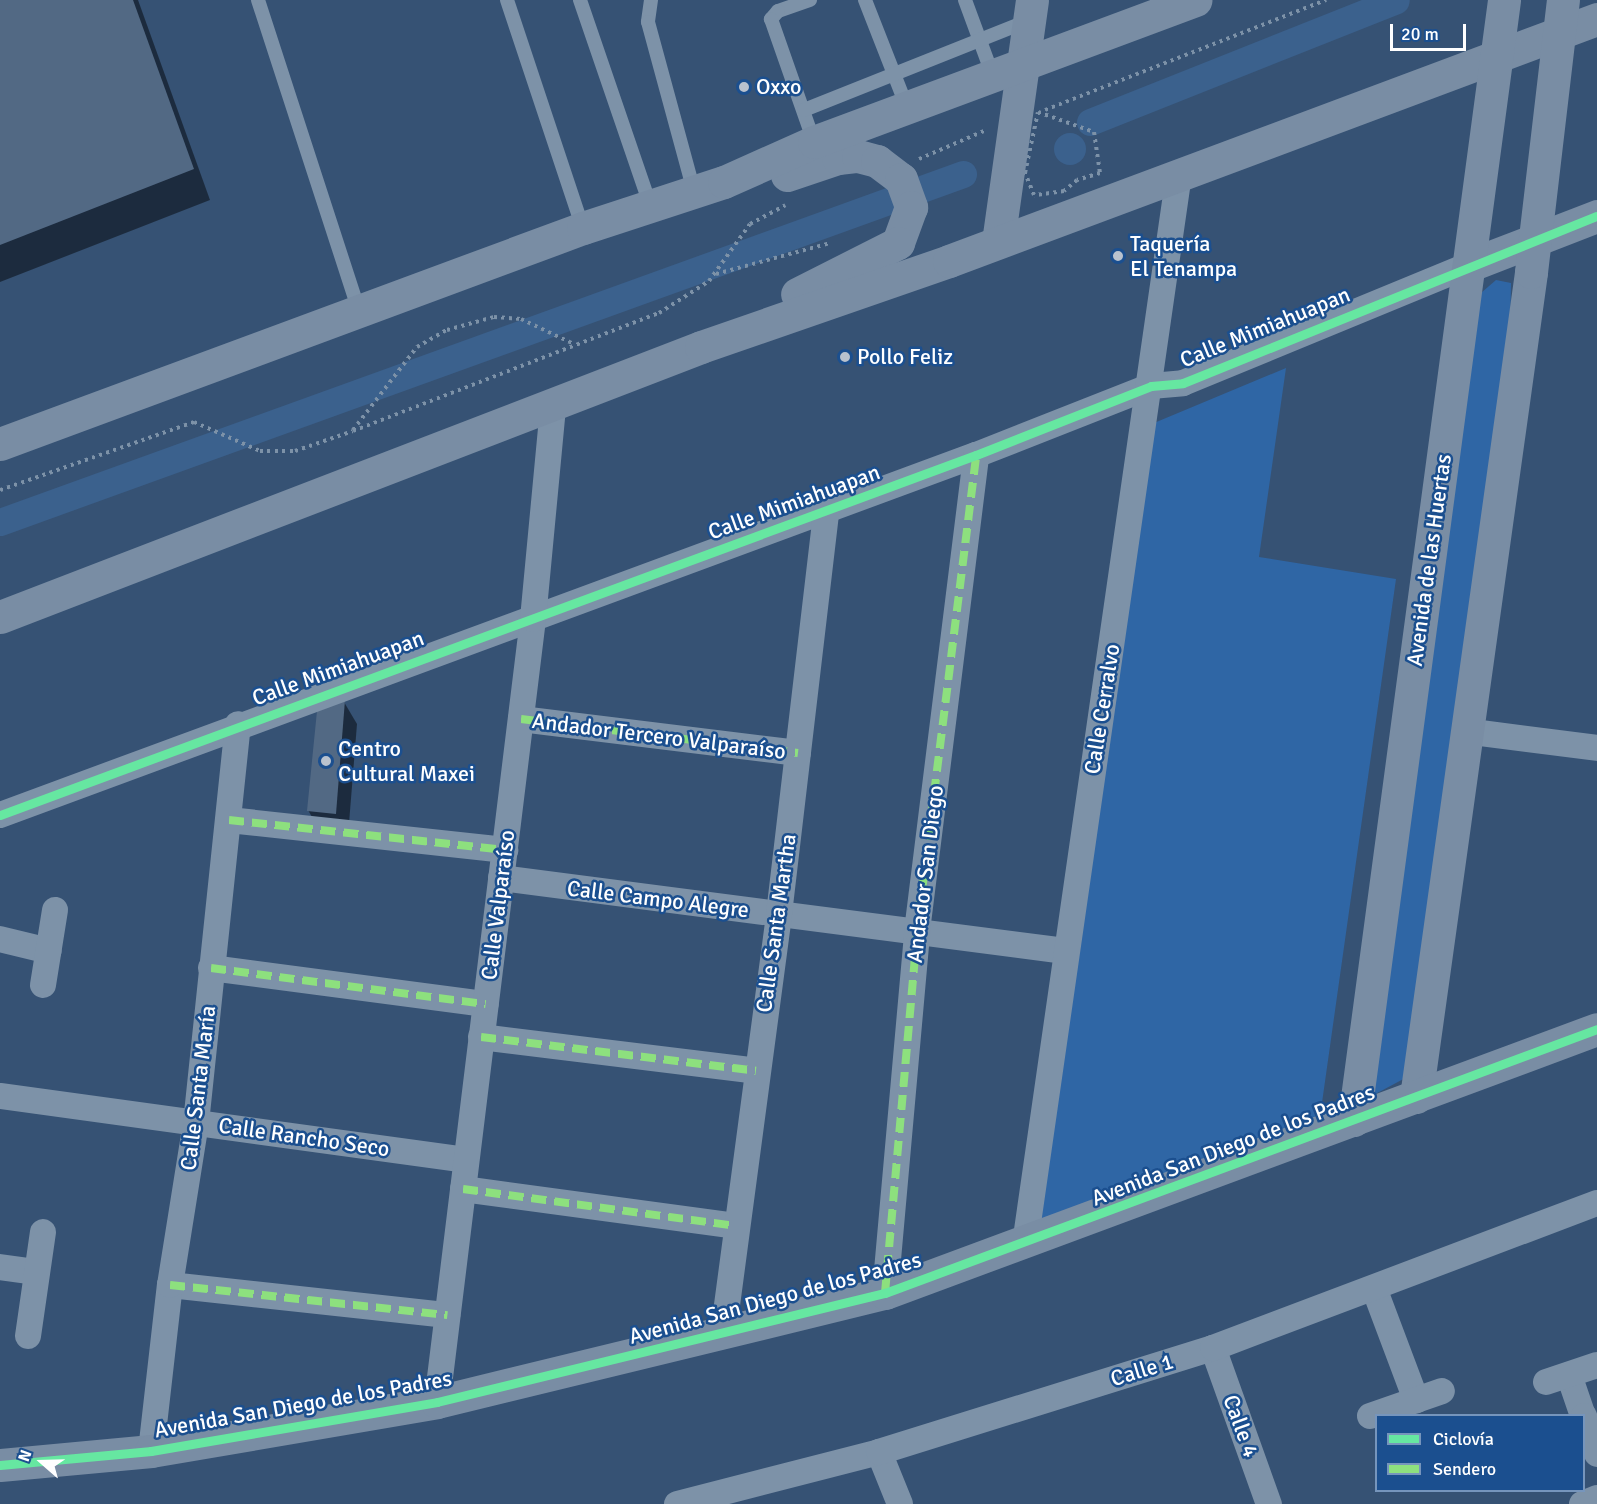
<!DOCTYPE html>
<meta charset="utf-8">
<style>
body{margin:0}
#map{position:relative;width:1597px;height:1504px;overflow:hidden;background:#365274;font-family:Signika,sans-serif}
div>[style]{position:absolute}
.green>*{inset:0;background:#2f66a5}
.water>*{inset:0;background:#3b618d}
.round{border-radius:50%}
.shadow>*{inset:0;background:#0007}
.canal>*{height:27px;margin:-13.5px;padding:0 13.5px;transform-origin:13.5px;border-radius:13.5px;background:#3b618d}
.building>*{inset:0;background:#526984}
.path>*{height:4px;margin-top:-2px;transform-origin:0;background:repeating-linear-gradient(90deg,#7d92a8 0 3px,transparent 0 7.5px)}
.lane>*{height:14px;margin:-7px;padding:0 7px;transform-origin:7px;border-radius:7px;background:#7d92a8}
.street>*{height:26px;margin:-13px;padding:0 13px;transform-origin:13px;border-radius:13px;background:#7d92a8}
.secondary>*{height:33px;margin:-16.5px;padding:0 16.5px;transform-origin:16.5px;border-radius:16.5px;background:#798da4}
.quiet>*{height:8px;margin-top:-4px;transform-origin:0;background:repeating-linear-gradient(90deg,#8de07e 0 15px,transparent 0 23px)}
.cycleway>*{height:9px;margin:-4.5px;padding:0 4.5px;transform-origin:4.5px;border-radius:4.5px;background:#66e7a1}
.dots>*{width:16px;height:16px;translate:-50% -50%;box-sizing:border-box;border:3px solid #1b4f8f;border-radius:50%}
span{translate:-50% -50%;white-space:nowrap;text-align:center;line-height:1.15;-webkit-text-stroke:5px #1b4f8f;paint-order:stroke}
.poi-label{font-size:22px;color:#fff}
.left{translate:0 -50%;text-align:left}
.street-label{font-size:22px;color:#fff}
.legend{position:absolute;left:1375px;top:1414px;width:210px;height:78px;box-sizing:border-box;background:#1b4f8f;border:2px solid #7695bc;margin:0;padding:8px 10px;list-style:none;font-size:18px;color:#fff}
.legend li{display:flex;align-items:center;gap:12px;height:30px}
.legend b{width:30px;border:2px solid #7695bc}
.north{position:absolute;left:12px;top:1432px;width:60px;height:60px;-webkit-text-stroke:4px #1b4f8f;paint-order:stroke;rotate:290deg;font-size:16px;font-weight:700;line-height:24px;text-align:center;color:#fff}
.north::after{content:'';display:block;margin:auto;width:21px;height:27px;background:#fff;clip-path:polygon(50% 0,100% 100%,50% 72%,0 100%)}
.scale{position:absolute;left:1390px;top:24px;width:76px;height:27px;box-sizing:border-box;border:3px solid #fff;border-top:0;padding-left:8px;font-size:18px;line-height:21px;white-space:nowrap;color:#fff;-webkit-text-stroke:4px #1b4f8f;paint-order:stroke}
</style>
<div id="map">
<div class="green">
<i style="clip-path:polygon(1496px 280px,1511px 283px,1510px 336px,1409px 1076px,1368px 1098px,1481px 293px)"></i>
<i style="clip-path:polygon(1286px 368px,1259px 557px,1396px 579px,1319px 1124px,1036px 1229px,1154px 423px)"></i>
</div>
<div class="water">
<i class="round" style="left:1054px;top:133px;width:32px;height:32px"></i>
</div>
<div class="shadow">
<i style="clip-path:polygon(0 0,138px 0,210px 200px,0 282px)"></i>
<i style="clip-path:polygon(344px 702px,357px 724px,348px 836px,321px 833px,308px 810px)"></i>
</div>
<div class="canal">
<i style="left:1090px;top:122px;width:329px;rotate:-21.7deg"></i>
<i style="left:0;top:522px;width:1024px;rotate:-19.87deg"></i>
</div>
<div class="building">
<i style="clip-path:polygon(0 0,133px 0,194px 169px,0 245px)"></i>
<i style="clip-path:polygon(345px 700px,336px 814px,307px 811px,317px 711px)"></i>
</div>
<div class="path">
<i style="left:1045px;top:110px;width:302px;rotate:-21.4deg"></i>
<i style="left:1038px;top:112px;width:59px;rotate:19.7deg"></i>
<i style="left:1094px;top:132px;width:41px;rotate:81.7deg"></i>
<i style="left:1100px;top:173px;width:24px;rotate:163deg"></i>
<i style="left:1077px;top:180px;width:17px;rotate:140deg"></i>
<i style="left:1064px;top:191px;width:30px;rotate:172deg"></i>
<i style="left:1034px;top:195px;width:24px;rotate:-112deg"></i>
<i style="left:1025px;top:173px;width:62px;rotate:-78deg"></i>
<i style="left:919px;top:159px;width:71px;rotate:-23.3deg"></i>
<i style="left:716px;top:274px;width:118px;rotate:-15.2deg"></i>
<i style="left:353px;top:430px;width:105px;rotate:-52.4deg"></i>
<i style="left:417px;top:347px;width:34px;rotate:-30deg"></i>
<i style="left:447px;top:330px;width:49px;rotate:-15.5deg"></i>
<i style="left:494px;top:317px;width:27px;rotate:4deg"></i>
<i style="left:521px;top:319px;width:59px;rotate:25.3deg"></i>
<i style="left:0;top:490px;width:206px;rotate:-19.3deg"></i>
<i style="left:194px;top:422px;width:72px;rotate:23.7deg"></i>
<i style="left:260px;top:451px;width:35px"></i>
<i style="left:295px;top:451px;width:61px;rotate:-19deg"></i>
<i style="left:353px;top:431px;width:328px;rotate:-21.1deg"></i>
<i style="left:659px;top:313px;width:59px;rotate:-32.6deg"></i>
<i style="left:709px;top:281px;width:70px;rotate:-54.3deg"></i>
<i style="left:750px;top:224px;width:40px;rotate:-28deg"></i>
</div>
<div class="lane">
<i style="left:258px;top:0;width:327px;rotate:72deg"></i>
<i style="left:507px;top:0;width:240px;rotate:71.6deg"></i>
<i style="left:580px;top:0;width:216px;rotate:71.1deg"></i>
<i style="left:651px;top:0;width:22px;rotate:98deg"></i>
<i style="left:648px;top:22px;width:175px;rotate:74.8deg"></i>
<i style="left:810px;top:0;width:34px;rotate:161deg"></i>
<i style="left:778px;top:11px;width:11px;rotate:131deg"></i>
<i style="left:771px;top:19px;width:130px;rotate:70.7deg"></i>
<i style="left:865px;top:0;width:115px;rotate:68.6deg"></i>
<i style="left:965px;top:0;width:81px;rotate:69.8deg"></i>
<i style="left:804px;top:110px;width:241px;rotate:-21.7deg"></i>
</div>
<div class="street">
<i style="left:521px;top:719px;width:279px;rotate:7deg"></i>
<i style="left:1465px;top:731px;width:133px;rotate:7.3deg"></i>
<i style="left:0;top:815px;width:1040px;rotate:-20.25deg"></i>
<i style="left:976px;top:455px;width:188px;rotate:-21.5deg"></i>
<i style="left:1151px;top:386px;width:32px;rotate:-5deg"></i>
<i style="left:1183px;top:383px;width:310px;rotate:-22.4deg"></i>
<i style="left:229px;top:820px;width:278px;rotate:6.2deg"></i>
<i style="left:501px;top:878px;width:569px;rotate:7.37deg"></i>
<i style="left:0;top:939px;width:50px;rotate:13.8deg"></i>
<i style="left:211px;top:968px;width:277px;rotate:7.5deg"></i>
<i style="left:43px;top:985px;width:76px;rotate:-80.9deg"></i>
<i style="left:481px;top:1037px;width:277px;rotate:7deg"></i>
<i style="left:0;top:1096px;width:470px;rotate:7.8deg"></i>
<i style="left:463px;top:1189px;width:275px;rotate:7.7deg"></i>
<i style="left:1025px;top:1244px;width:1081px;rotate:-81.81deg"></i>
<i style="left:0;top:1267px;width:37px;rotate:8deg"></i>
<i style="left:170px;top:1285px;width:279px;rotate:6.2deg"></i>
<i style="left:1374px;top:1288px;width:120px;rotate:69.4deg"></i>
<i style="left:885px;top:1293px;width:363px;rotate:-84.9deg"></i>
<i style="left:917px;top:931px;width:480px;rotate:-82.9deg"></i>
<i style="left:723px;top:1335px;width:425px;rotate:-82.4deg"></i>
<i style="left:779px;top:914px;width:406px;rotate:-83.3deg"></i>
<i style="left:28px;top:1336px;width:105px;rotate:-81.8deg"></i>
<i style="left:1213px;top:1348px;width:166px;rotate:70.3deg"></i>
<i style="left:1569px;top:1375px;width:43px;rotate:71.1deg"></i>
<i style="left:1546px;top:1382px;width:54px;rotate:-18.4deg"></i>
<i style="left:437px;top:1402px;width:789px;rotate:-83.01deg"></i>
<i style="left:533px;top:619px;width:213px;rotate:-84.6deg"></i>
<i style="left:1370px;top:1416px;width:76px;rotate:-19.1deg"></i>
<i style="left:1584px;top:1416px;width:40px;rotate:71.1deg"></i>
<i style="left:151px;top:1451px;width:167px;rotate:-83.5deg"></i>
<i style="left:170px;top:1285px;width:164px;rotate:-80.9deg"></i>
<i style="left:196px;top:1123px;width:401px;rotate:-84deg"></i>
<i style="left:879px;top:1452px;width:56px;rotate:68deg"></i>
<i style="left:677px;top:1504px;width:209px;rotate:-14.4deg"></i>
<i style="left:879px;top:1452px;width:350px;rotate:-17.3deg"></i>
<i style="left:1213px;top:1348px;width:410px;rotate:-20.7deg"></i>
<i style="left:1582px;top:1504px;width:16px;rotate:-22deg"></i>
</div>
<div class="secondary">
<i style="left:787px;top:175px;width:54px;rotate:-18.4deg"></i>
<i style="left:838px;top:158px;width:20px;rotate:-6deg"></i>
<i style="left:858px;top:156px;width:20px;rotate:15deg"></i>
<i style="left:877px;top:161px;width:30px;rotate:37deg"></i>
<i style="left:901px;top:179px;width:30px;rotate:70deg"></i>
<i style="left:911px;top:207px;width:38px;rotate:110deg"></i>
<i style="left:898px;top:243px;width:113px;rotate:153.2deg"></i>
<i style="left:998px;top:242px;width:244px;rotate:-82deg"></i>
<i style="left:1470px;top:265px;width:136px;rotate:-21.1deg"></i>
<i style="left:0;top:444px;width:622px;rotate:-20.33deg"></i>
<i style="left:583px;top:228px;width:148px;rotate:-18.1deg"></i>
<i style="left:724px;top:182px;width:98px;rotate:-24deg"></i>
<i style="left:814px;top:142px;width:407px;rotate:-20.4deg"></i>
<i style="left:0;top:617px;width:751px;rotate:-21.06deg"></i>
<i style="left:701px;top:347px;width:262px;rotate:-19.1deg"></i>
<i style="left:949px;top:261px;width:692px;rotate:-20.48deg"></i>
<i style="left:1416px;top:1097px;width:833px;rotate:-82.06deg"></i>
<i style="left:1531px;top:272px;width:274px;rotate:-83.3deg"></i>
<i style="left:1354px;top:1120px;width:1130px;rotate:-82.37deg"></i>
<i style="left:0;top:1465px;width:152px;rotate:-5.3deg"></i>
<i style="left:151px;top:1451px;width:290px;rotate:-9.7deg"></i>
<i style="left:437px;top:1402px;width:461px;rotate:-13.7deg"></i>
<i style="left:885px;top:1293px;width:759px;rotate:-20.34deg"></i>
</div>
<div class="quiet">
<i style="left:521px;top:719px;width:279px;rotate:7deg"></i>
<i style="left:229px;top:820px;width:278px;rotate:6.2deg"></i>
<i style="left:211px;top:968px;width:277px;rotate:7.5deg"></i>
<i style="left:481px;top:1037px;width:277px;rotate:7deg"></i>
<i style="left:463px;top:1189px;width:275px;rotate:7.7deg"></i>
<i style="left:170px;top:1285px;width:279px;rotate:6.2deg"></i>
<i style="left:885px;top:1293px;width:363px;rotate:-84.9deg"></i>
<i style="left:917px;top:931px;width:480px;rotate:-82.9deg"></i>
</div>
<div class="cycleway">
<i style="left:0;top:815px;width:1040px;rotate:-20.25deg"></i>
<i style="left:976px;top:455px;width:188px;rotate:-21.5deg"></i>
<i style="left:1151px;top:386px;width:32px;rotate:-5deg"></i>
<i style="left:1183px;top:383px;width:446px;rotate:-22deg"></i>
<i style="left:0;top:1465px;width:152px;rotate:-5.3deg"></i>
<i style="left:151px;top:1451px;width:290px;rotate:-9.7deg"></i>
<i style="left:437px;top:1402px;width:461px;rotate:-13.7deg"></i>
<i style="left:885px;top:1293px;width:759px;rotate:-20.34deg"></i>
</div>
<div class="dots">
<i style="left:744px;top:87px;background:#b9c2ce"></i>
<i style="left:1118px;top:256px;background:#b9c2ce"></i>
<i style="left:845px;top:357px;background:#b9c2ce"></i>
<i style="left:326px;top:761px;background:#b9c2ce"></i>
</div>
<div class="poi-label">
<span class="left" style="left:756px;top:87px">Oxxo</span>
<span class="left" style="left:1130px;top:256px">Taquería<br>El Tenampa</span>
<span class="left" style="left:857px;top:357px">Pollo Feliz</span>
<span class="left" style="left:338px;top:761px">Centro<br>Cultural Maxei</span>
</div>
<div class="street-label">
<span style="left:1265px;top:327px;rotate:-22deg">Calle Mimiahuapan</span>
<span style="left:794px;top:502px;rotate:-20deg">Calle Mimiahuapan</span>
<span style="left:1429px;top:560px;rotate:-82deg">Avenida de las Huertas</span>
<span style="left:338px;top:668px;rotate:-20deg">Calle Mimiahuapan</span>
<span style="left:1102px;top:709px;rotate:-81deg">Calle Cerralvo</span>
<span style="left:659px;top:736px;rotate:7deg">Andador Tercero Valparaíso</span>
<span style="left:925px;top:874px;rotate:-83deg">Andador San Diego</span>
<span style="left:658px;top:899px;rotate:7deg">Calle Campo Alegre</span>
<span style="left:498px;top:905px;rotate:-83deg">Calle Valparaíso</span>
<span style="left:776px;top:923px;rotate:-82deg">Calle Santa Martha</span>
<span style="left:198px;top:1088px;rotate:-83deg">Calle Santa María</span>
<span style="left:304px;top:1137px;rotate:8deg">Calle Rancho Seco</span>
<span style="left:1233px;top:1145px;rotate:-21deg">Avenida San Diego de los Padres</span>
<span style="left:775px;top:1298px;rotate:-15deg">Avenida San Diego de los Padres</span>
<span style="left:1142px;top:1370px;rotate:-17deg">Calle 1</span>
<span style="left:303px;top:1404px;rotate:-10deg">Avenida San Diego de los Padres</span>
<span style="left:1241px;top:1426px;rotate:70deg">Calle 4</span>
</div>
<ul class="legend">
<li><b style="height:8px;background:#66e7a1"></b>Ciclovía</li>
<li><b style="height:8px;background:#8de07e"></b>Sendero</li>
</ul>
<div class="north">N</div>
<div class="scale">20 m</div>
</div>
